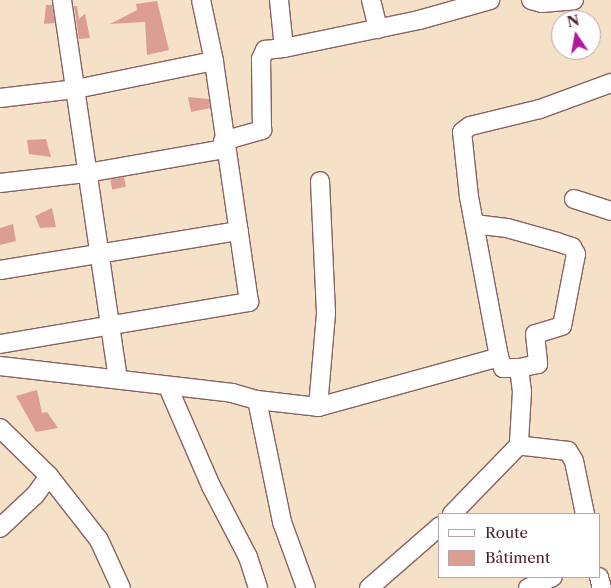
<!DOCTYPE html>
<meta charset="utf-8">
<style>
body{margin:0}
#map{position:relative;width:611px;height:588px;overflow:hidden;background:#f5e1c7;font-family:"Libre Caslon Text",serif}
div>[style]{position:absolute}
.building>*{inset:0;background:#dc9e93;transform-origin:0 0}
.roads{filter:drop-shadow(1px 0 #866362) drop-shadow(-1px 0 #866362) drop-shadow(0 1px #866362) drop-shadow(0 -1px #866362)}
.minor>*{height:18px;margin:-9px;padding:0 9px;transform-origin:9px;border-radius:9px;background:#fff}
span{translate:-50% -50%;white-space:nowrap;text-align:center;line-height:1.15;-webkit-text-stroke:4.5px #fff;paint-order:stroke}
.legend{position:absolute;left:438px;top:513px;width:162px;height:65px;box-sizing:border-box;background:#fff;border:1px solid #b7a5aa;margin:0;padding:6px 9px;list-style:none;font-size:15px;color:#4a1f2b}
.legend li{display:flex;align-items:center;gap:10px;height:25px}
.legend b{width:25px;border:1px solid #b7a5aa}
.north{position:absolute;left:551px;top:10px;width:50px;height:50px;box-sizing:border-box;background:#fff;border:1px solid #b7a5aa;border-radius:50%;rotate:348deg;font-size:14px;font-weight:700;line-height:20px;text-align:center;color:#4a1f2b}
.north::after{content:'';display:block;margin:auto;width:18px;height:22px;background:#b5179e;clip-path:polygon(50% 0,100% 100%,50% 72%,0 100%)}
</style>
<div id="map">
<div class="building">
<i style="clip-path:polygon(157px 1px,169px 50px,147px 55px,145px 22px,110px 24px,137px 10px,136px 4px)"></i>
<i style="clip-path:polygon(46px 5px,52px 5px,55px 23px,44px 24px)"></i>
<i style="clip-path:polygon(74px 6px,77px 6px,79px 19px,85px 14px,90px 38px,79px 39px)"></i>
<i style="clip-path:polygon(188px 97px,209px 99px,210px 108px,191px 112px)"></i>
<i style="clip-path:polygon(46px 139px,51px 157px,29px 154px,27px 140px)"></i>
<i style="left:124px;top:177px;width:10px;height:14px;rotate:79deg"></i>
<i style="clip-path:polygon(52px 208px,56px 227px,40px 228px,35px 216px)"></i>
<i style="clip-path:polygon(13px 224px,16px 241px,0 245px,0 228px)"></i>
<i style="clip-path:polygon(37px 390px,42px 413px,47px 412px,58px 428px,36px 432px,16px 396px)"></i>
</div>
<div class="roads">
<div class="minor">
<i style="left:62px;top:0;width:382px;rotate:81.6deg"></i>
<i style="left:279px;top:0;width:48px;rotate:84.1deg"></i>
<i style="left:284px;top:48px;width:138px;rotate:-11.7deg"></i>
<i style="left:419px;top:20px;width:74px;rotate:-15.7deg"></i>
<i style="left:371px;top:0;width:30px;rotate:76deg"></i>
<i style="left:531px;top:0;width:11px;rotate:15deg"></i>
<i style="left:542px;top:3px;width:32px;rotate:-5deg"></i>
<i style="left:0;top:98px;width:77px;rotate:-6.8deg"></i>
<i style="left:76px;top:89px;width:141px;rotate:-11.5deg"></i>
<i style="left:223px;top:141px;width:41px;rotate:-15.8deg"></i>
<i style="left:262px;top:130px;width:71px;rotate:-90.8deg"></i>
<i style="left:261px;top:59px;width:10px;rotate:-66deg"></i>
<i style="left:265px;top:50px;width:19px;rotate:-6deg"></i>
<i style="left:0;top:183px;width:88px;rotate:-6.6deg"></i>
<i style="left:87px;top:173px;width:140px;rotate:-9.9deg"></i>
<i style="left:574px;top:199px;width:39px;rotate:18deg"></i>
<i style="left:474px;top:224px;width:33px;rotate:7deg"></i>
<i style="left:507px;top:228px;width:52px;rotate:15.6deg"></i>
<i style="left:557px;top:242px;width:16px;rotate:18deg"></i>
<i style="left:572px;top:247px;width:8px;rotate:60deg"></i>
<i style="left:576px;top:254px;width:73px;rotate:101deg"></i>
<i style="left:562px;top:326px;width:28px;rotate:163deg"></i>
<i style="left:535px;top:334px;width:30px;rotate:84deg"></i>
<i style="left:538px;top:364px;width:19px;rotate:168deg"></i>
<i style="left:0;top:270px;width:242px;rotate:-9.3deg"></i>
<i style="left:0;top:344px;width:253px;rotate:-9.6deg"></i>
<i style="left:249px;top:302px;width:244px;rotate:-98.3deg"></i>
<i style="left:214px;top:61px;width:62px;rotate:-102deg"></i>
<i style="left:0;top:366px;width:234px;rotate:6.6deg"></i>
<i style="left:232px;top:393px;width:26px;rotate:16deg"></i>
<i style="left:257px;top:400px;width:61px;rotate:6.5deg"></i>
<i style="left:318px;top:407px;width:188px;rotate:-15.4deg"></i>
<i style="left:168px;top:387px;width:108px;rotate:66.5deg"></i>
<i style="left:211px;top:486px;width:80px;rotate:62.5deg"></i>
<i style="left:248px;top:557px;width:33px;rotate:72deg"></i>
<i style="left:257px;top:400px;width:125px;rotate:78.4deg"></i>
<i style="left:282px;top:522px;width:70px;rotate:70deg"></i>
<i style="left:318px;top:407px;width:94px;rotate:-85.1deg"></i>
<i style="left:326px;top:313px;width:132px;rotate:-92.6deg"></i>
<i style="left:0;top:428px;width:69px;rotate:44.4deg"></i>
<i style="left:49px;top:476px;width:24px;rotate:126deg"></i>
<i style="left:35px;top:495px;width:48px;rotate:136.7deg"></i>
<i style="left:49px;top:476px;width:81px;rotate:52deg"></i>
<i style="left:99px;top:540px;width:53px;rotate:65.4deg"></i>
<i style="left:452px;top:514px;width:98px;rotate:-45.8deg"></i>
<i style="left:585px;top:514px;width:54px;rotate:-101.7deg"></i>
<i style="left:574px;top:461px;width:12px;rotate:-121deg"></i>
<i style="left:568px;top:451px;width:44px;rotate:-173.5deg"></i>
<i style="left:524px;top:446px;width:6px;rotate:-141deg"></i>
<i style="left:519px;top:442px;width:50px;rotate:-86.6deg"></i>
<i style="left:522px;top:392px;width:24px;rotate:-97deg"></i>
<i style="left:519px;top:368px;width:16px;rotate:180deg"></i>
<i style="left:503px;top:368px;width:12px;rotate:-110deg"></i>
<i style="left:499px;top:357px;width:163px;rotate:-100.6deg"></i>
<i style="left:469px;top:197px;width:65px;rotate:-96.1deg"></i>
<i style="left:462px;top:132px;width:10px;rotate:-37deg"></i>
<i style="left:470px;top:126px;width:72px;rotate:-13.7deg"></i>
<i style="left:540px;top:109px;width:76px;rotate:-20.1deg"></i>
<i style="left:599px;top:577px;width:11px;rotate:75deg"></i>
<i style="left:369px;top:588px;width:94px;rotate:-41.1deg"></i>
<i style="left:528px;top:588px;width:27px;rotate:-24deg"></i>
</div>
</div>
<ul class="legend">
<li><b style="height:6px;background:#fff"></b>Route</li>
<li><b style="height:14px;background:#dc9e93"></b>Bâtiment</li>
</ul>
<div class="north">N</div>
</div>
